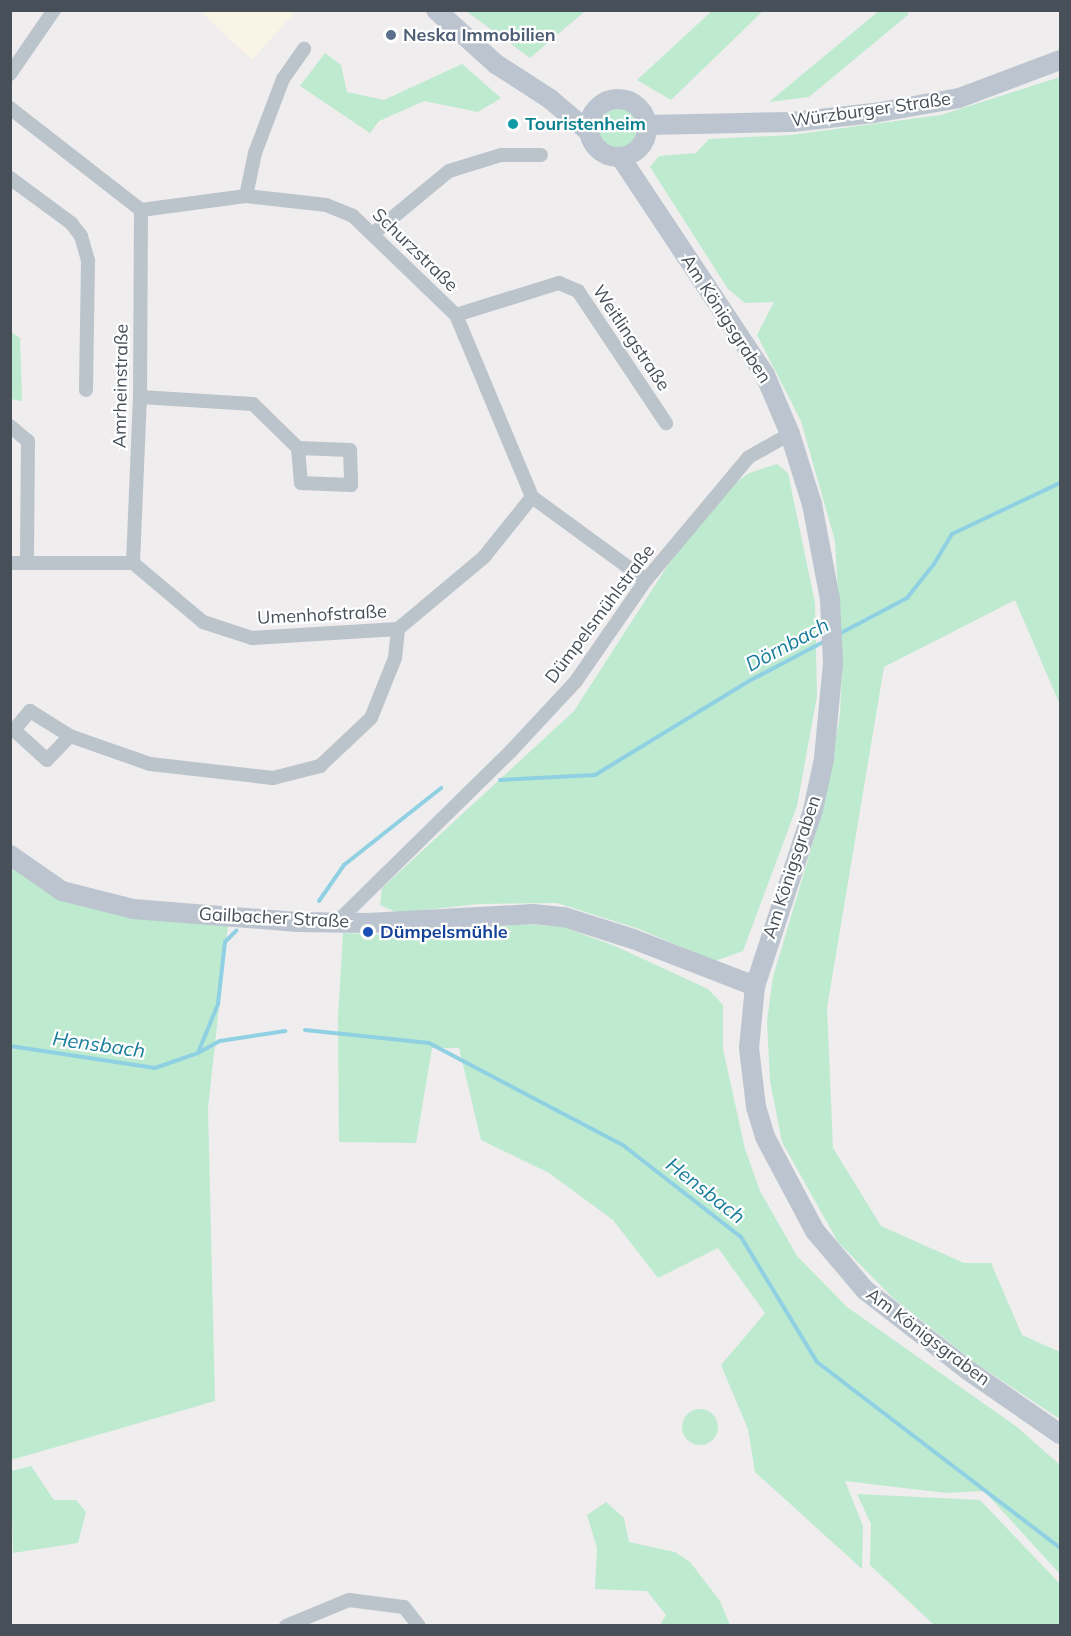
<!DOCTYPE html>
<meta charset="utf-8">
<style>
body{margin:0}
#map{position:relative;width:1071px;height:1636px;overflow:hidden;background:#efeded;font-family:Mulish,sans-serif}
div>[style]{position:absolute}
.commercial>*{inset:0;background:#faf4e7}
.green>*{inset:0;background:#beead0}
.round{border-radius:50%}
.stream>*{height:4px;margin:-2px;padding:0 2px;transform-origin:2px;border-radius:2px;background:#8fd1e3}
.street>*{height:14px;margin:-7px;padding:0 7px;transform-origin:7px;border-radius:7px;background:#bcc4cb}
.secondary>*{height:20px;margin:-10px;padding:0 10px;transform-origin:10px;border-radius:10px;background:#bcc5cf}
.secondary>.ring{margin:-10px;padding:0;box-sizing:content-box;background:none;border:20px solid #bcc5cf;border-radius:50%}
.dots>*{width:16px;height:16px;translate:-50% -50%;box-sizing:border-box;border:3px solid #fff;border-radius:50%}
span{translate:-50% -50%;white-space:nowrap;text-align:center;line-height:1.15;-webkit-text-stroke:4.5px #fff;paint-order:stroke}
.service-label{font-size:18px;color:#4e5e75;font-weight:700}
.left{translate:0 -50%;text-align:left}
.street-label{font-size:18px;color:#475059}
.culture-label{font-size:18px;color:#0d838f;font-weight:700}
.transit-label{font-size:18px;color:#164399;font-weight:700}
.water-label{font-size:20px;color:#187d9a;font-style:italic}
.frame{position:absolute;inset:0;border:12px solid #475059;pointer-events:none}
</style>
<div id="map">
<div class="commercial">
<i style="clip-path:polygon(200px 11px,296px 10px,296px 11px,252px 60px)"></i>
</div>
<div class="green">
<i style="clip-path:polygon(713px 10px,763px 11px,671px 100px,637px 80px)"></i>
<i style="clip-path:polygon(880px 10px,906px 11px,909px 14px,809px 97px,769px 102px)"></i>
<i style="clip-path:polygon(466px 11px,585px 11px,530px 58px)"></i>
<i style="clip-path:polygon(325px 53px,341px 65px,347px 92px,384px 100px,462px 64px,501px 98px,478px 112px,424px 101px,379px 121px,370px 133px,300px 86px)"></i>
<i style="clip-path:polygon(1060px 77px,1060px 705px,1015px 600px,884px 667px,827px 1008px,833px 1148px,881px 1226px,964px 1263px,991px 1263px,1022px 1335px,1060px 1352px,1060px 1419px,978px 1365px,893px 1298px,838px 1242px,782px 1142px,770px 1081px,767px 1021px,773px 977px,823px 809px,840px 715px,842px 664px,835px 541px,801px 421px,757px 335px,774px 302px,745px 303px,728px 289px,650px 167px,659px 156px,696px 153px,709px 139px,791px 135px,941px 115px)"></i>
<i class="round" style="left:596px;top:107px;width:42px;height:42px"></i>
<i style="clip-path:polygon(11px 332px,20px 338px,22px 401px,11px 399px)"></i>
<i style="clip-path:polygon(777px 464px,788px 473px,815px 603px,817px 696px,797px 806px,743px 951px,715px 961px,639px 929px,557px 903px,478px 904px,398px 913px,380px 905px,382px 888px,574px 711px,668px 565px,722px 493px,749px 473px)"></i>
<i style="clip-path:polygon(10px 864px,83px 907px,228px 925px,208px 1108px,215px 1401px,11px 1460px)"></i>
<i style="clip-path:polygon(525px 924px,563px 927px,615px 946px,708px 989px,723px 1005px,723px 1049px,745px 1149px,760px 1191px,797px 1256px,847px 1307px,1017px 1427px,1060px 1465px,1060px 1574px,984px 1491px,946px 1493px,845px 1481px,863px 1526px,862px 1569px,755px 1472px,748px 1429px,721px 1365px,765px 1313px,718px 1248px,658px 1278px,613px 1220px,549px 1173px,481px 1140px,459px 1048px,432px 1048px,416px 1143px,339px 1142px,338px 1017px,343px 933px,394px 935px)"></i>
<i class="round" style="left:682px;top:1409px;width:36px;height:36px"></i>
<i style="clip-path:polygon(31px 1466px,54px 1500px,76px 1500px,86px 1512px,78px 1543px,13px 1553px,11px 1471px)"></i>
<i style="clip-path:polygon(857px 1494px,980px 1500px,1060px 1584px,1060px 1625px,934px 1625px,870px 1565px,871px 1524px)"></i>
<i style="clip-path:polygon(606px 1502px,624px 1518px,629px 1542px,675px 1552px,690px 1562px,720px 1601px,730px 1625px,660px 1625px,666px 1615px,647px 1591px,595px 1589px,597px 1548px,587px 1515px)"></i>
</div>
<div class="stream">
<i style="left:839px;top:634px;width:77px;rotate:-27.9deg"></i>
<i style="left:907px;top:598px;width:43px;rotate:-51.5deg"></i>
<i style="left:934px;top:564px;width:35px;rotate:-59deg"></i>
<i style="left:952px;top:534px;width:119px;rotate:-25.3deg"></i>
<i style="left:500px;top:780px;width:95px;rotate:-3deg"></i>
<i style="left:595px;top:775px;width:180px;rotate:-31.4deg"></i>
<i style="left:749px;top:681px;width:88px;rotate:-27.7deg"></i>
<i style="left:319px;top:901px;width:44px;rotate:-55.2deg"></i>
<i style="left:344px;top:865px;width:124px;rotate:-38.4deg"></i>
<i style="left:305px;top:1030px;width:125px;rotate:6deg"></i>
<i style="left:429px;top:1043px;width:221px;rotate:27.8deg"></i>
<i style="left:624px;top:1146px;width:148px;rotate:37.9deg"></i>
<i style="left:741px;top:1237px;width:146px;rotate:58.7deg"></i>
<i style="left:817px;top:1362px;width:306px;rotate:37.4deg"></i>
<i style="left:10px;top:1046px;width:147px;rotate:8.6deg"></i>
<i style="left:155px;top:1068px;width:46px;rotate:-19.2deg"></i>
<i style="left:198px;top:1053px;width:25px;rotate:-29deg"></i>
<i style="left:220px;top:1041px;width:66px;rotate:-8.7deg"></i>
<i style="left:198px;top:1053px;width:53px;rotate:-67.8deg"></i>
<i style="left:218px;top:1004px;width:62px;rotate:-83.6deg"></i>
<i style="left:225px;top:942px;width:16px;rotate:-45deg"></i>
</div>
<div class="street">
<i style="left:10px;top:74px;width:78px;rotate:-55.5deg"></i>
<i style="left:10px;top:108px;width:166px;rotate:37.9deg"></i>
<i style="left:141px;top:210px;width:106px;rotate:-7.6deg"></i>
<i style="left:246px;top:196px;width:81px;rotate:6.4deg"></i>
<i style="left:326px;top:205px;width:29px;rotate:22deg"></i>
<i style="left:353px;top:216px;width:143px;rotate:43.9deg"></i>
<i style="left:456px;top:315px;width:197px;rotate:67.3deg"></i>
<i style="left:532px;top:497px;width:141px;rotate:36.1deg"></i>
<i style="left:10px;top:178px;width:76px;rotate:36.4deg"></i>
<i style="left:71px;top:223px;width:16px;rotate:52deg"></i>
<i style="left:81px;top:236px;width:26px;rotate:74deg"></i>
<i style="left:88px;top:261px;width:129px;rotate:90.9deg"></i>
<i style="left:246px;top:196px;width:44px;rotate:-78.2deg"></i>
<i style="left:255px;top:153px;width:79px;rotate:-69.3deg"></i>
<i style="left:283px;top:79px;width:37px;rotate:-55deg"></i>
<i style="left:374px;top:233px;width:97px;rotate:-39.6deg"></i>
<i style="left:449px;top:171px;width:54px;rotate:-17.1deg"></i>
<i style="left:501px;top:155px;width:40px"></i>
<i style="left:456px;top:315px;width:108px;rotate:-17.3deg"></i>
<i style="left:559px;top:283px;width:21px;rotate:23deg"></i>
<i style="left:578px;top:291px;width:159px;rotate:56.3deg"></i>
<i style="left:140px;top:397px;width:113px;rotate:3.5deg"></i>
<i style="left:253px;top:404px;width:63px;rotate:44.4deg"></i>
<i style="left:298px;top:448px;width:52px;rotate:2.2deg"></i>
<i style="left:350px;top:450px;width:35px;rotate:88deg"></i>
<i style="left:351px;top:485px;width:50px;rotate:-177.7deg"></i>
<i style="left:301px;top:483px;width:35px;rotate:-95deg"></i>
<i style="left:10px;top:426px;width:23px;rotate:40deg"></i>
<i style="left:28px;top:441px;width:122px;rotate:90.5deg"></i>
<i style="left:10px;top:563px;width:123px"></i>
<i style="left:133px;top:563px;width:92px;rotate:40.1deg"></i>
<i style="left:203px;top:622px;width:52px;rotate:18.1deg"></i>
<i style="left:252px;top:638px;width:146px;rotate:-3.5deg"></i>
<i style="left:398px;top:629px;width:112px;rotate:-39.9deg"></i>
<i style="left:484px;top:557px;width:77px;rotate:-51.3deg"></i>
<i style="left:133px;top:563px;width:166px;rotate:-87.6deg"></i>
<i style="left:140px;top:397px;width:187px;rotate:-89.7deg"></i>
<i style="left:70px;top:736px;width:33px;rotate:134deg"></i>
<i style="left:47px;top:760px;width:45px;rotate:-137.7deg"></i>
<i style="left:14px;top:730px;width:25px;rotate:-50deg"></i>
<i style="left:30px;top:711px;width:47px;rotate:32deg"></i>
<i style="left:70px;top:736px;width:85px;rotate:19.3deg"></i>
<i style="left:150px;top:764px;width:124px;rotate:6.5deg"></i>
<i style="left:273px;top:778px;width:49px;rotate:-14.3deg"></i>
<i style="left:320px;top:766px;width:70px;rotate:-43.3deg"></i>
<i style="left:371px;top:718px;width:65px;rotate:-68.2deg"></i>
<i style="left:395px;top:658px;width:29px;rotate:-84deg"></i>
<i style="left:338px;top:921px;width:243px;rotate:-44.5deg"></i>
<i style="left:511px;top:751px;width:96px;rotate:-47.1deg"></i>
<i style="left:576px;top:681px;width:123px;rotate:-55.3deg"></i>
<i style="left:646px;top:580px;width:160px;rotate:-50.1deg"></i>
<i style="left:749px;top:457px;width:47px;rotate:-29.3deg"></i>
<i style="left:286px;top:1626px;width:68px;rotate:-22.4deg"></i>
<i style="left:349px;top:1600px;width:55px;rotate:7.3deg"></i>
<i style="left:404px;top:1607px;width:24px;rotate:52deg"></i>
</div>
<div class="secondary">
<i style="left:436px;top:10px;width:81px;rotate:42deg"></i>
<i style="left:496px;top:64px;width:64px;rotate:32.9deg"></i>
<i style="left:550px;top:99px;width:51px;rotate:40.2deg"></i>
<i class="ring" style="left:589px;top:99px;width:38px;height:38px"></i>
<i style="left:647px;top:125px;width:145px;rotate:-1.2deg"></i>
<i style="left:792px;top:122px;width:82px;rotate:-6.3deg"></i>
<i style="left:874px;top:113px;width:86px;rotate:-10deg"></i>
<i style="left:959px;top:98px;width:108px;rotate:-20.6deg"></i>
<i style="left:621px;top:158px;width:260px;rotate:56.4deg"></i>
<i style="left:765px;top:375px;width:64px;rotate:67deg"></i>
<i style="left:790px;top:434px;width:73px;rotate:72.6deg"></i>
<i style="left:812px;top:504px;width:97px;rotate:79.3deg"></i>
<i style="left:830px;top:599px;width:64px;rotate:87.3deg"></i>
<i style="left:833px;top:663px;width:96px;rotate:95.4deg"></i>
<i style="left:824px;top:759px;width:52px;rotate:102.2deg"></i>
<i style="left:813px;top:810px;width:185px;rotate:108.2deg"></i>
<i style="left:755px;top:986px;width:62px;rotate:95.5deg"></i>
<i style="left:749px;top:1048px;width:59px;rotate:83.2deg"></i>
<i style="left:756px;top:1107px;width:31px;rotate:73deg"></i>
<i style="left:765px;top:1137px;width:106px;rotate:62deg"></i>
<i style="left:815px;top:1231px;width:77px;rotate:49.7deg"></i>
<i style="left:865px;top:1290px;width:132px;rotate:37.9deg"></i>
<i style="left:969px;top:1371px;width:111px;rotate:34.7deg"></i>
<i style="left:10px;top:855px;width:63px;rotate:34.7deg"></i>
<i style="left:62px;top:891px;width:73px;rotate:14.2deg"></i>
<i style="left:133px;top:909px;width:165px;rotate:4.5deg"></i>
<i style="left:297px;top:922px;width:71px;rotate:0.8deg"></i>
<i style="left:368px;top:923px;width:165px;rotate:-3.1deg"></i>
<i style="left:533px;top:914px;width:31px;rotate:6deg"></i>
<i style="left:564px;top:917px;width:72px;rotate:17.7deg"></i>
<i style="left:633px;top:939px;width:131px;rotate:21.1deg"></i>
</div>
<div class="dots">
<i style="left:391px;top:35px;background:#5c6f8a"></i>
<i style="left:513px;top:124px;background:#0f9aa8"></i>
<i style="left:368px;top:932px;background:#1a4fb4"></i>
</div>
<div class="service-label">
<span class="left" style="left:403px;top:35px">Neska Immobilien</span>
</div>
<div class="street-label">
<span style="left:871px;top:110px;rotate:-8deg">Würzburger Straße</span>
<span style="left:415px;top:250px;rotate:44deg">Schurzstraße</span>
<span style="left:726px;top:319px;rotate:57deg">Am Königsgraben</span>
<span style="left:631px;top:338px;rotate:56deg">Weitlingstraße</span>
<span style="left:121px;top:386px;rotate:-89deg">Amrheinstraße</span>
<span style="left:600px;top:614px;rotate:-53deg">Dümpelsmühlstraße</span>
<span style="left:322px;top:615px;rotate:-3deg">Umenhofstraße</span>
<span style="left:792px;top:867px;rotate:-72deg">Am Königsgraben</span>
<span style="left:274px;top:918px;rotate:3deg">Gailbacher Straße</span>
<span style="left:928px;top:1337px;rotate:37deg">Am Königsgraben</span>
</div>
<div class="culture-label">
<span class="left" style="left:525px;top:124px">Touristenheim</span>
</div>
<div class="transit-label">
<span class="left" style="left:380px;top:932px">Dümpelsmühle</span>
</div>
<div class="water-label">
<span style="left:787px;top:644px;rotate:-28deg">Dörnbach</span>
<span style="left:99px;top:1044px;rotate:8deg">Hensbach</span>
<span style="left:706px;top:1190px;rotate:38deg">Hensbach</span>
</div>
<div class="frame"></div>
</div>
